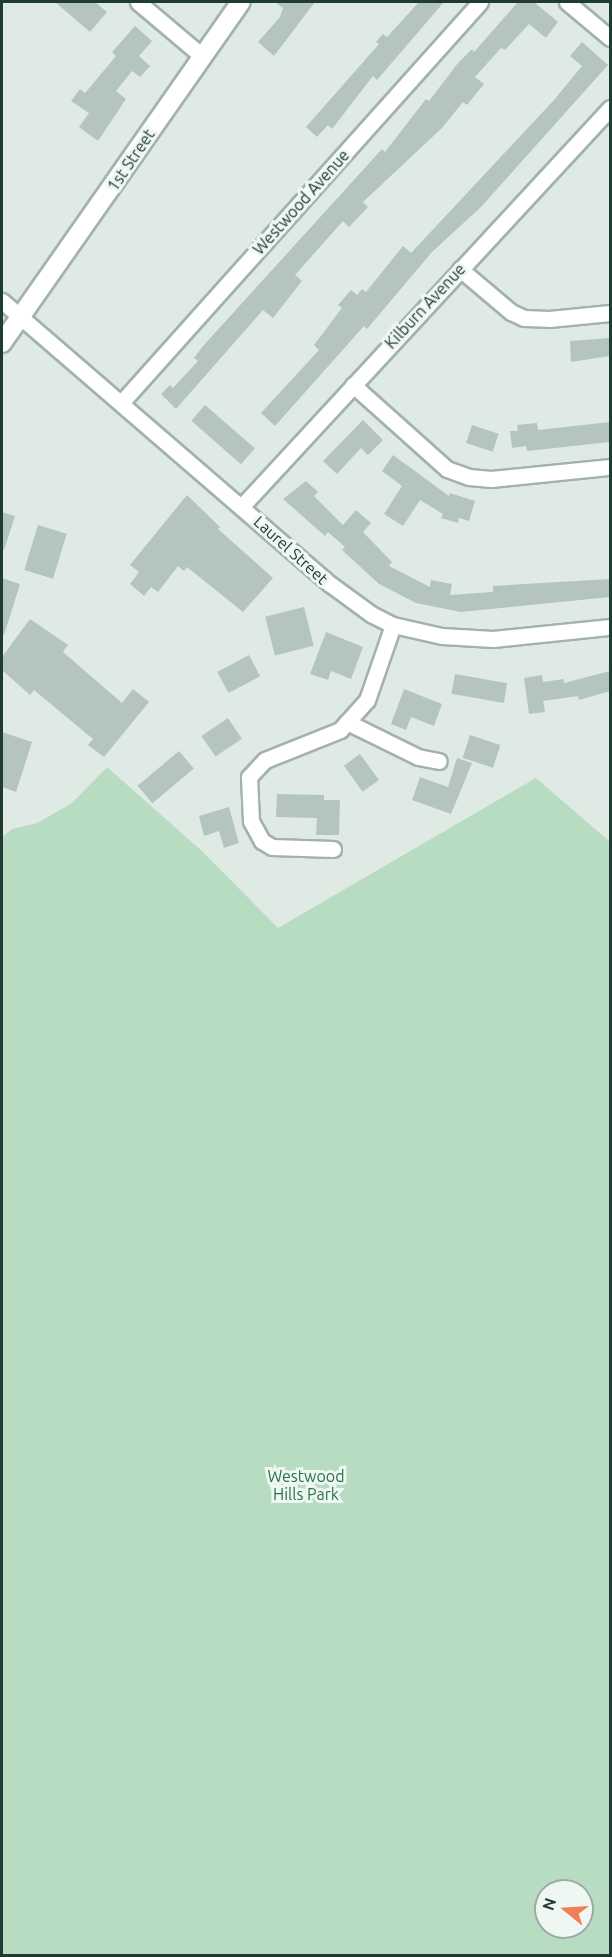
<!DOCTYPE html>
<style>
body{margin:0}
#map{position:relative;width:612px;height:1957px;overflow:hidden;background:#dfeae5;font-family:Ubuntu,sans-serif}
div>[style]{position:absolute}
.green>*{inset:0;background:#b7dcc2}
.building>*{inset:0;background:#b4c5be;transform-origin:0 0}
.roads{filter:drop-shadow(2px 0 #a2b2ac) drop-shadow(-2px 0 #a2b2ac) drop-shadow(0 2px #a2b2ac) drop-shadow(0 -2px #a2b2ac)}
.street>*{height:15px;margin:-7.5px;padding:0 7.5px;transform-origin:7.5px;border-radius:7.5px;background:#fff}
.secondary>*{height:18px;margin:-9px;padding:0 9px;transform-origin:9px;border-radius:9px;background:#fff}
span{translate:-50% -50%;white-space:nowrap;text-align:center;line-height:1.15;-webkit-text-stroke:6px #eff7f3;paint-order:stroke}
.street-label{font-size:16px;color:#203a34}
.park-label{font-size:16px;color:#2a7147}
.frame{position:absolute;inset:0;border:3px solid #203a34;pointer-events:none}
.north{position:absolute;left:534px;top:1879px;width:60px;height:60px;box-sizing:border-box;background:#eff7f3;border:2px solid #9caba7;border-radius:50%;rotate:288deg;font-size:16px;font-weight:700;line-height:24px;text-align:center;color:#203a34}
.north::after{content:'';display:block;margin:auto;width:21px;height:27px;background:#f27f54;clip-path:polygon(50% 0,100% 100%,50% 72%,0 100%)}
</style>
<div id="map">
<div class="green">
<i style="clip-path:polygon(evenodd,107px 767px,203px 852px,278px 928px,536px 778px,610px 842px,610px 1955px,2px 1955px,2px 837px,12px 829px,37px 823px,72px 803px,107px 767px,546px 1891px,582px 1891px,582px 1927px,546px 1927px,546px 1891px)"></i>
</div>
<div class="building">
<i style="clip-path:polygon(55px 2px,95px 2px,107px 12px,90px 32px)"></i>
<i style="clip-path:polygon(275px 2px,315px 2px,274px 56px,258px 42px,280px 17px,283px 8px)"></i>
<i style="clip-path:polygon(419px 2px,444px 2px,377px 80px,373px 76px,332px 129px,328px 125px,317px 137px,306px 127px,379px 44px,376px 42px,383px 34px,387px 37px)"></i>
<i style="clip-path:polygon(518px 2px,534px 2px,558px 22px,546px 38px,529px 24px,505px 50px,501px 48px,475px 77px,484px 84px,467px 105px,463px 102px,442px 128px,363px 202px,368px 207px,349px 227px,343px 221px,295px 275px,302px 281px,273px 318px,263px 310px,176px 409px,161px 394px,170px 385px,173px 388px,198px 361px,194px 358px,203px 346px,382px 149px,385px 152px,426px 99px,429px 101px,458px 63px,472px 49px,474px 52px)"></i>
<i style="clip-path:polygon(135px 26px,152px 41px,139px 56px,150px 66px,140px 77px,132px 71px,116px 91px,126px 99px,98px 141px,79px 127px,89px 113px,71px 101px,80px 89px,85px 93px,116px 56px,112px 52px)"></i>
<i style="clip-path:polygon(582px 42px,608px 65px,481px 207px,432px 252px,367px 329px,364px 326px,275px 426px,261px 413px,319px 350px,314px 345px,342px 308px,338px 305px,351px 290px,357px 295px,362px 289px,366px 292px,403px 246px,411px 253px,554px 100px,582px 66px,570px 56px)"></i>
<i style="clip-path:polygon(610px 338px,610px 356px,571px 362px,570px 341px)"></i>
<i style="left:205px;top:405px;width:66px;height:21px;rotate:41deg"></i>
<i style="clip-path:polygon(363px 420px,383px 440px,368px 455px,361px 448px,337px 474px,323px 461px)"></i>
<i style="clip-path:polygon(610px 422px,610px 442px,527px 451px,526px 446px,512px 448px,510px 431px,518px 431px,517px 425px,537px 423px,538px 430px)"></i>
<i style="left:472px;top:425px;width:28px;height:19px;rotate:18deg"></i>
<i style="clip-path:polygon(393px 455px,449px 496px,450px 493px,475px 501px,469px 521px,459px 518px,458px 523px,441px 518px,443px 514px,420px 500px,403px 526px,384px 514px,402px 486px,382px 471px)"></i>
<i style="clip-path:polygon(306px 481px,318px 492px,314px 496px,343px 525px,356px 510px,371px 523px,363px 532px,392px 562px,389px 566px,430px 587px,431px 580px,452px 584px,450px 595px,493px 592px,493px 586px,610px 579px,610px 597px,461px 612px,416px 603px,379px 584px,342px 550px,345px 547px,328px 532px,325px 536px,283px 499px)"></i>
<i style="clip-path:polygon(187px 495px,220px 527px,218px 529px,273px 578px,243px 612px,187px 567px,184px 571px,178px 566px,158px 592px,151px 587px,144px 596px,130px 584px,139px 572px,130px 565px)"></i>
<i style="clip-path:polygon(2px 512px,15px 516px,4px 550px,2px 550px)"></i>
<i style="left:38px;top:525px;width:30px;height:47px;rotate:17deg"></i>
<i style="clip-path:polygon(2px 578px,20px 584px,4px 635px,2px 635px)"></i>
<i style="left:304px;top:607px;width:40px;height:40px;rotate:76deg"></i>
<i style="clip-path:polygon(30px 619px,68px 645px,63px 652px,122px 703px,133px 689px,149px 702px,104px 757px,88px 745px,93px 739px,34px 690px,30px 695px,2px 670px,2px 657px)"></i>
<i style="clip-path:polygon(326px 632px,363px 647px,351px 679px,331px 671px,328px 680px,310px 674px)"></i>
<i style="left:249px;top:655px;width:24px;height:36px;rotate:62deg"></i>
<i style="clip-path:polygon(610px 671px,610px 691px,579px 700px,578px 696px,543px 701px,545px 712px,529px 714px,524px 678px,542px 675px,543px 682px,564px 679px,564px 683px)"></i>
<i style="left:455px;top:674px;width:53px;height:20px;rotate:10deg"></i>
<i style="clip-path:polygon(404px 689px,442px 704px,434px 726px,411px 717px,406px 730px,391px 724px)"></i>
<i style="left:228px;top:718px;width:25px;height:32px;rotate:56deg"></i>
<i style="clip-path:polygon(2px 732px,32px 742px,16px 792px,2px 787px)"></i>
<i style="left:470px;top:735px;width:32px;height:24px;rotate:18deg"></i>
<i style="left:179px;top:751px;width:23px;height:54px;rotate:50deg"></i>
<i style="left:360px;top:754px;width:32px;height:20px;rotate:54deg"></i>
<i style="clip-path:polygon(457px 758px,472px 763px,451px 814px,412px 800px,420px 777px,448px 787px)"></i>
<i style="clip-path:polygon(277px 794px,324px 795px,324px 800px,340px 800px,339px 835px,316px 835px,317px 818px,276px 817px)"></i>
<i style="clip-path:polygon(229px 807px,239px 843px,224px 848px,219px 831px,204px 836px,199px 816px)"></i>
</div>
<div class="roads">
<div class="street">
<i style="left:138px;top:2px;width:84px;rotate:40.2deg"></i>
<i style="left:567px;top:2px;width:56px;rotate:39.9deg"></i>
<i style="left:460px;top:269px;width:67px;rotate:40.1deg"></i>
<i style="left:511px;top:312px;width:14px;rotate:25deg"></i>
<i style="left:524px;top:318px;width:25px;rotate:2deg"></i>
<i style="left:549px;top:319px;width:61px;rotate:-5.6deg"></i>
<i style="left:2px;top:301px;width:433px;rotate:40.8deg"></i>
<i style="left:330px;top:584px;width:51px;rotate:36.2deg"></i>
<i style="left:371px;top:614px;width:25px;rotate:27deg"></i>
<i style="left:393px;top:625px;width:50px;rotate:12.7deg"></i>
<i style="left:442px;top:636px;width:51px;rotate:3.4deg"></i>
<i style="left:493px;top:639px;width:118px;rotate:-5.9deg"></i>
<i style="left:353px;top:385px;width:126px;rotate:41.8deg"></i>
<i style="left:447px;top:469px;width:23px;rotate:20deg"></i>
<i style="left:469px;top:477px;width:22px;rotate:5deg"></i>
<i style="left:491px;top:479px;width:120px;rotate:-5.8deg"></i>
<i style="left:121px;top:403px;width:538px;rotate:-48.16deg"></i>
<i style="left:242px;top:506px;width:542px;rotate:-47.24deg"></i>
<i style="left:347px;top:722px;width:79px;rotate:26.2deg"></i>
<i style="left:418px;top:757px;width:21px;rotate:11deg"></i>
<i style="left:333px;top:849px;width:61px;rotate:-178.1deg"></i>
<i style="left:272px;top:847px;width:12px;rotate:-149deg"></i>
<i style="left:262px;top:841px;width:23px;rotate:-119deg"></i>
<i style="left:251px;top:821px;width:44px;rotate:-92.6deg"></i>
<i style="left:249px;top:777px;width:23px;rotate:-47deg"></i>
<i style="left:265px;top:760px;width:81px;rotate:-21.8deg"></i>
<i style="left:340px;top:730px;width:40px;rotate:-48deg"></i>
<i style="left:367px;top:700px;width:79px;rotate:-70.9deg"></i>
</div>
<div class="secondary">
<i style="left:2px;top:343px;width:416px;rotate:-55deg"></i>
</div>
</div>
<div class="street-label">
<span style="left:131px;top:160px;rotate:-56deg">1st Street</span>
<span style="left:301px;top:202px;rotate:-48deg">Westwood Avenue</span>
<span style="left:425px;top:306px;rotate:-47deg">Kilburn Avenue</span>
<span style="left:291px;top:550px;rotate:42deg">Laurel Street</span>
</div>
<div class="park-label">
<span style="left:306px;top:1485px">Westwood<br>Hills Park</span>
</div>
<div class="frame"></div>
<div class="north">N</div>
</div>
